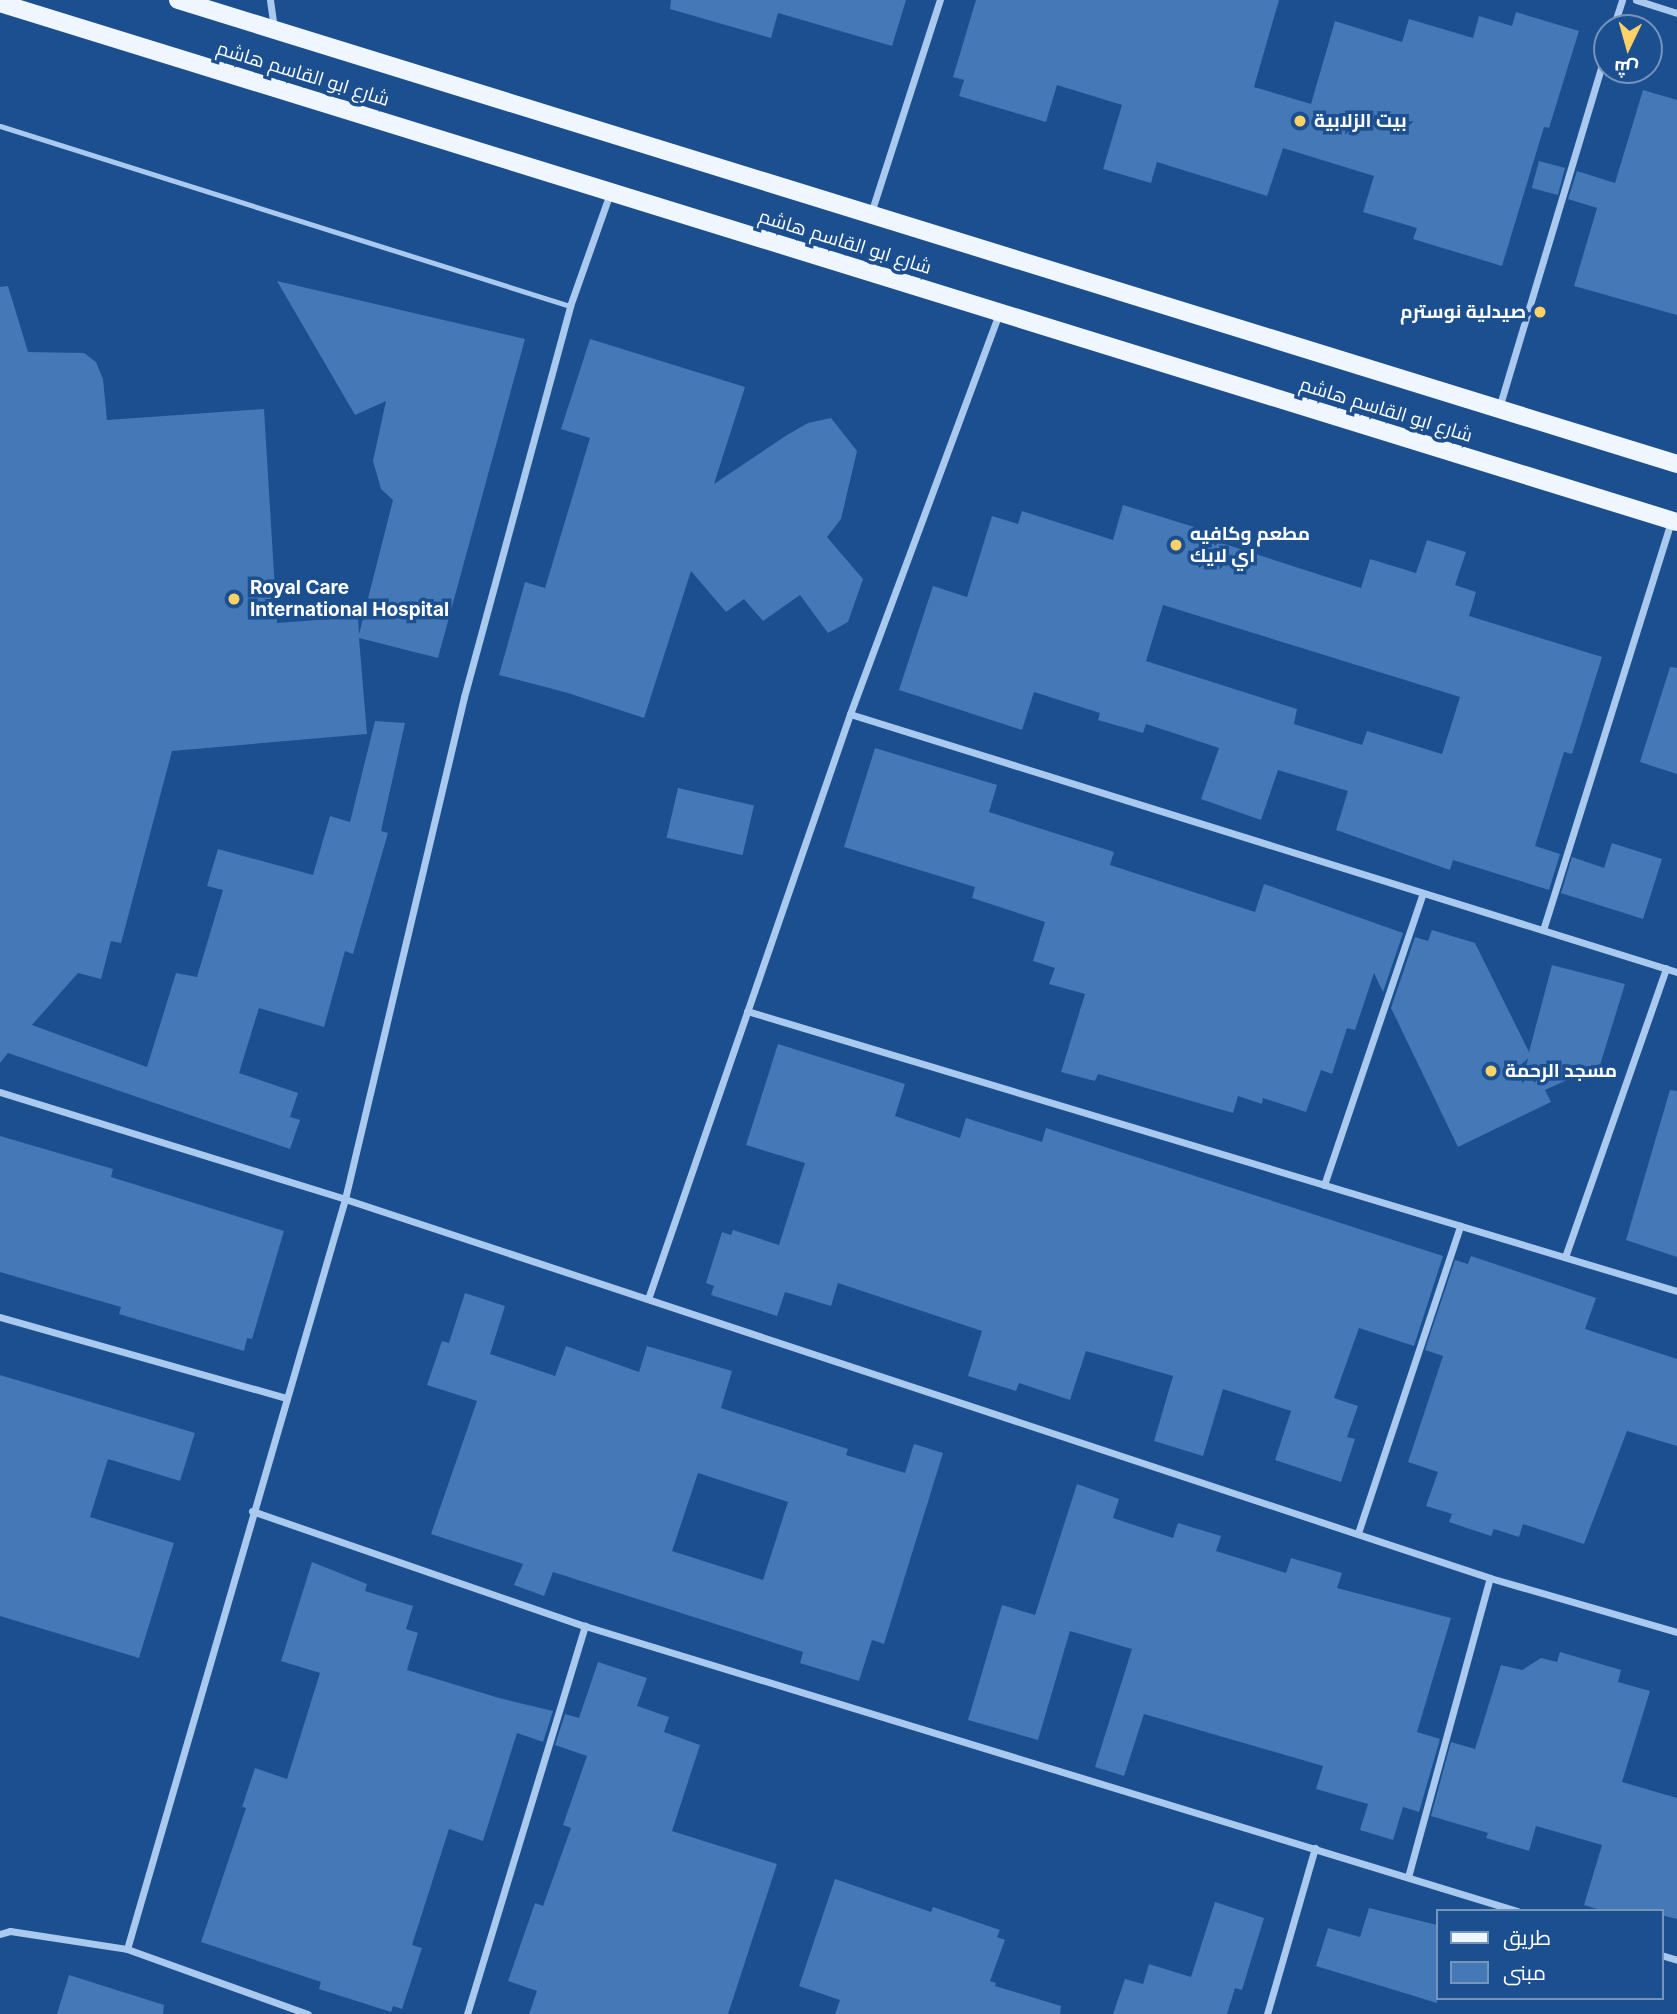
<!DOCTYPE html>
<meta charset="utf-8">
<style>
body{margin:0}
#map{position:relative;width:1677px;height:2014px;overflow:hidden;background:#1b4f8f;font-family:Inter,Cairo,sans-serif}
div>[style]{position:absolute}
.building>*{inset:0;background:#4478b7;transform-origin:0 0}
.service>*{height:5px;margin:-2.5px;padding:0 2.5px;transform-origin:2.5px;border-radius:2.5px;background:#a9c9ee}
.minor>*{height:7px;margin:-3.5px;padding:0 3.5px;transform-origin:3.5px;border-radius:3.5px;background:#a9c9ee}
.primary>*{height:18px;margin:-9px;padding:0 9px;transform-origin:9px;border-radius:9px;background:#f0f6ff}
.dots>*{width:19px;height:19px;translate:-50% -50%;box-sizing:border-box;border:4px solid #1b4f8f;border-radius:50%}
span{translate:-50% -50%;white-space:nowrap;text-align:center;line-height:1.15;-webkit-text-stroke:7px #1b4f8f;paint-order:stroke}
.street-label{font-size:19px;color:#fff}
.poi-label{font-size:19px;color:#fff;font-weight:700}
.left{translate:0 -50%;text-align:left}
.right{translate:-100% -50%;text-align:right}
.legend{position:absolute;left:1436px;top:1909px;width:228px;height:91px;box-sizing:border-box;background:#1b4f8f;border:2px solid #7695bc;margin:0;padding:9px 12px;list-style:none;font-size:21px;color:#fff}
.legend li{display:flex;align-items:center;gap:14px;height:35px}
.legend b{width:35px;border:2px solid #7695bc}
.north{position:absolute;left:1593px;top:14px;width:70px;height:70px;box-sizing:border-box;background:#1b4f8f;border:2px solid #7695bc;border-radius:50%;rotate:185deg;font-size:19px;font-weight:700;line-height:28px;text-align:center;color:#fff}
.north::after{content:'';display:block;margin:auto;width:24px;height:32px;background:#ffd166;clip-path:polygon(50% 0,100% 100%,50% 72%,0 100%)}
</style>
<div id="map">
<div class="building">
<i style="clip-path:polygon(671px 0,906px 0,892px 46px,778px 13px,771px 38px,670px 9px)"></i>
<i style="clip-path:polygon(976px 0,1279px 0,1254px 87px,1311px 104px,1335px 21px,1402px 42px,1409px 19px,1473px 38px,1479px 16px,1512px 26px,1516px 12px,1579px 31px,1549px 128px,1544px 127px,1502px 266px,1413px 239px,1417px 228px,1363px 212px,1374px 176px,1283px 148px,1267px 196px,1157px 162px,1151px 183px,1103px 169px,1122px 105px,1057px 85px,1046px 122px,959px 96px,964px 80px,953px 77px)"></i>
<i style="clip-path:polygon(1643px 90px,1677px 100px,1677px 315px,1574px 286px,1597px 208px,1568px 199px,1577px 171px,1615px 183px)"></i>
<i style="left:1539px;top:161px;width:27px;height:28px;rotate:15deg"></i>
<i style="clip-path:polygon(277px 281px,525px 339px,438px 658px,359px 638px,367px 734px,172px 751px,121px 943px,111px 941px,101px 979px,78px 973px,32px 1025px,147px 1067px,176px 973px,197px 977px,223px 890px,207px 886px,218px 849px,313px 875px,330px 816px,350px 822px,375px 721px,405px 723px,381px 831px,388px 833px,353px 954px,345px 951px,324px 1027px,259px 1008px,239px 1073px,298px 1093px,290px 1117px,300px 1120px,290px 1149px,8px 1053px,0 1063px,0 287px,8px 286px,28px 352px,84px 353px,96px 362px,103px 379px,107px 420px,264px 409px,277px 623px,358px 617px,359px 634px,393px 500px,381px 489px,373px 461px,386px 401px,355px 415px)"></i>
<i style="clip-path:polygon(590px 339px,745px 387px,714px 484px,787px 435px,808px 423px,831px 418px,857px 451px,841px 519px,827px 537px,863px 579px,848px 622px,828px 633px,800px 595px,763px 621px,744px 599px,726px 612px,691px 571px,644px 718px,568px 693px,499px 675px,525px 582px,545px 588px,590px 438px,561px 429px)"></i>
<i style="clip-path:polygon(evenodd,1123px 505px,1217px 534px,1215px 541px,1361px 588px,1370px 559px,1416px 573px,1427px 540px,1466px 552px,1455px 585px,1476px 592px,1469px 616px,1602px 657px,1572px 754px,1564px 752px,1535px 846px,1560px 854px,1549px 890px,1453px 860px,1450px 870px,1336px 830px,1348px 791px,1278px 770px,1261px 820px,1201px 799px,1219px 748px,1146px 724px,1143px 733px,1098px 720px,1100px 713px,1034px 692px,1022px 730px,899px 690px,933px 586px,967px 597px,992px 516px,1018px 524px,1022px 511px,1113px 540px,1123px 505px,1163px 605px,1460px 697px,1442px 754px,1367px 731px,1362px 745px,1294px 724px,1297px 709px,1146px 661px,1163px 605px)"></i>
<i style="clip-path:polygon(1670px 667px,1677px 668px,1677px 774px,1640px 762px)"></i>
<i style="clip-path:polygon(875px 748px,997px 785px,989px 812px,1114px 852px,1110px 865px,1255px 912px,1264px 884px,1403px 933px,1383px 992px,1374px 973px,1355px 1030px,1347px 1028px,1332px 1074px,1321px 1070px,1306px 1112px,1263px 1098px,1262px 1104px,1238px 1096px,1233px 1113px,1098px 1074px,1095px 1081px,1061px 1072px,1085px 994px,1049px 984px,1055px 968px,1033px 961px,1045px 922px,972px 898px,975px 887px,844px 847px)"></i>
<i style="left:678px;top:788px;width:78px;height:51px;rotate:13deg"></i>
<i style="clip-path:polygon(1612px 843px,1662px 859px,1643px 919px,1561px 893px,1572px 857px,1604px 868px)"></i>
<i style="clip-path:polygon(1432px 930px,1475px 943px,1529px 1052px,1552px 965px,1625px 984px,1600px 1065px,1545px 1090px,1551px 1102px,1458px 1147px,1391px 1008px,1415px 937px,1428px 941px)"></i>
<i style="clip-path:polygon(778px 1044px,905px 1084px,895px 1116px,960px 1138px,966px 1118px,1042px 1142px,1046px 1128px,1443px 1256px,1414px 1346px,1359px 1328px,1334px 1398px,1358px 1406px,1347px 1437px,1355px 1439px,1341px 1482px,1275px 1460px,1291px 1411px,1223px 1389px,1203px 1456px,1154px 1441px,1173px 1376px,1086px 1351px,1070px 1400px,1019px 1383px,1016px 1391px,968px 1376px,982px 1331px,838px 1283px,831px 1306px,785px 1292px,777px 1316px,711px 1295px,714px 1286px,706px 1283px,722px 1232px,731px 1235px,733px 1230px,779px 1245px,805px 1163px,746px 1145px)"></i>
<i style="clip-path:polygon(1670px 1090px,1677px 1091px,1677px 1257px,1626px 1240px)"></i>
<i style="clip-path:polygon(0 1136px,113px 1169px,111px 1177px,284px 1231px,252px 1339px,247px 1338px,244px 1351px,119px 1314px,121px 1307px,0 1272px)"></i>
<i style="clip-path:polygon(1471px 1256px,1596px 1298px,1585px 1329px,1677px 1359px,1677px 1446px,1627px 1431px,1584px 1544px,1523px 1524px,1519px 1537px,1494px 1529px,1491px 1536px,1449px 1522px,1452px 1514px,1426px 1506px,1438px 1472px,1408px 1462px,1443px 1356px,1425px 1350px,1455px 1260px,1468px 1264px)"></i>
<i style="clip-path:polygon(evenodd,465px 1293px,505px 1306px,490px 1354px,555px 1376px,566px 1346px,639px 1372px,647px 1346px,732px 1371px,721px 1408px,848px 1449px,846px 1455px,905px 1473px,914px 1444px,943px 1453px,884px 1644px,872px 1640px,859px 1681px,800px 1663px,803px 1652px,553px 1572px,544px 1596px,514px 1585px,523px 1564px,431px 1534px,477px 1401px,427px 1385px,442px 1341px,449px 1343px,465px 1293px,698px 1473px,788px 1502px,763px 1580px,672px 1551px,698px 1473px)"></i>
<i style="clip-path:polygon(0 1375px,195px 1433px,180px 1481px,108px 1459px,90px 1517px,174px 1543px,139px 1658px,0 1616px)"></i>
<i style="clip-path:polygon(1077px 1484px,1119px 1499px,1113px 1518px,1173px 1538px,1178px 1523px,1221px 1536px,1216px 1551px,1286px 1573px,1291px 1558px,1342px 1573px,1337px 1588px,1451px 1618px,1417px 1732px,1440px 1739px,1419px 1812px,1403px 1807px,1393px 1840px,1360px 1830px,1368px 1804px,1316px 1789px,1323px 1766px,1144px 1714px,1124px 1776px,1095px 1767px,1132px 1649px,1070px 1631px,1038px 1740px,968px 1720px,1002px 1605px,1035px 1615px)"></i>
<i style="clip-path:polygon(312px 1562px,367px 1584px,365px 1591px,413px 1606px,406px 1629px,418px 1633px,407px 1670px,499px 1698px,553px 1711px,543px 1742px,517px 1733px,483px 1841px,449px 1829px,412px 1945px,422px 1948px,402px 2009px,393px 2006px,391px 2012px,319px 1989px,321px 1982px,201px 1942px,246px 1808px,242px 1807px,255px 1768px,287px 1779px,320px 1673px,281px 1661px)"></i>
<i style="clip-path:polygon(1560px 1652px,1621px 1670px,1618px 1682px,1650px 1691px,1622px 1782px,1677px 1798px,1677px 1919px,1661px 1915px,1661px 1911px,1603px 1911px,1584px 1905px,1602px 1845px,1536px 1826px,1529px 1851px,1486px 1838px,1488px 1833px,1431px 1816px,1451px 1742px,1475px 1749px,1501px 1665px,1522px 1670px,1541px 1658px,1557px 1662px)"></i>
<i style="clip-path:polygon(598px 1662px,647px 1678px,637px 1706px,669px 1717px,664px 1732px,700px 1745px,672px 1831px,777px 1864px,728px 2014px,529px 2014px,537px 1991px,508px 1981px,535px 1903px,543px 1906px,571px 1828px,563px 1825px,587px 1756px,555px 1745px,565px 1714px,579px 1718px)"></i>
<i style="clip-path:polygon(835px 1879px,931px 1912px,933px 1907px,1000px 1930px,997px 1937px,1005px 1940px,990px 1981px,996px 1983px,995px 1986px,1061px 2006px,1060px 2014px,835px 2014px,840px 2000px,799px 1986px)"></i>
<i style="clip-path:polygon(1215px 1902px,1264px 1918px,1242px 1990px,1235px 1988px,1227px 2014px,1113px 2014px,1125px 1979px,1143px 1984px,1149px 1964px,1191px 1977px)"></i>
<i style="clip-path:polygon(1369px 1908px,1437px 1925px,1437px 2003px,1316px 1966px,1328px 1928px,1360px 1937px)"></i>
<i style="clip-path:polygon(69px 1975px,164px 2005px,163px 2014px,57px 2014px)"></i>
</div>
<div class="service">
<i style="left:0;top:126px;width:598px;rotate:17.53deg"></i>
</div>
<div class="minor">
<i style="left:270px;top:0;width:29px;rotate:82deg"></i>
<i style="left:1636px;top:0;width:43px;rotate:17.6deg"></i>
<i style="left:1613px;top:28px;width:29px;rotate:-72deg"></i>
<i style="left:871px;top:213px;width:224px;rotate:-72.1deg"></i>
<i style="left:1499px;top:408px;width:375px;rotate:-73.3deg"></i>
<i style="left:850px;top:714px;width:866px;rotate:17.33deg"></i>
<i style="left:1543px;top:930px;width:429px;rotate:-72.6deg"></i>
<i style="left:747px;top:1011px;width:971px;rotate:16.76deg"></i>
<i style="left:0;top:1092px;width:361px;rotate:17.2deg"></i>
<i style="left:345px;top:1199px;width:1206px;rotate:18.31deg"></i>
<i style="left:1490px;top:1578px;width:195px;rotate:16.1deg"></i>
<i style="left:1324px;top:1185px;width:308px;rotate:-71.3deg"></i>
<i style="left:1565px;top:1257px;width:306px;rotate:-70.7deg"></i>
<i style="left:648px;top:1299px;width:619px;rotate:-70.95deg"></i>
<i style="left:850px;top:714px;width:427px;rotate:-69.6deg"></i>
<i style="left:0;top:1317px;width:297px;rotate:15.8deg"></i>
<i style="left:252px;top:1511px;width:352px;rotate:19.1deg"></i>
<i style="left:585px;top:1626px;width:975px;rotate:17deg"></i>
<i style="left:1358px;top:1533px;width:324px;rotate:-71.6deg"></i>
<i style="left:1408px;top:1877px;width:310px;rotate:-74.7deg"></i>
<i style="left:0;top:1934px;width:10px;rotate:-17deg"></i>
<i style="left:10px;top:1931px;width:118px;rotate:8.7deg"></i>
<i style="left:127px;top:1949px;width:192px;rotate:19.8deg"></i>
<i style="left:127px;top:1949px;width:781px;rotate:-73.79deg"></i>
<i style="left:345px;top:1199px;width:516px;rotate:-76.66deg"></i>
<i style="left:464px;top:697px;width:405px;rotate:-74.8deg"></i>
<i style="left:570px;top:306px;width:120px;rotate:-70.5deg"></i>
<i style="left:1661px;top:1955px;width:17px;rotate:17deg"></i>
<i style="left:467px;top:2014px;width:406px;rotate:-73.1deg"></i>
<i style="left:1267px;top:2014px;width:173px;rotate:-73.9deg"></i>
</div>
<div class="primary">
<i style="left:178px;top:0;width:1569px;rotate:17.2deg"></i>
<i style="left:0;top:3px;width:1755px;rotate:17.2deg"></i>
</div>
<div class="dots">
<i style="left:1300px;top:121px;background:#ffd166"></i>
<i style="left:1540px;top:312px;background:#ffd166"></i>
<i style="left:1176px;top:545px;background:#ffd166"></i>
<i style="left:234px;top:599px;background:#ffd166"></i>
<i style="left:1491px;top:1071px;background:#ffd166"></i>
</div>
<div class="street-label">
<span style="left:303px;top:74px;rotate:17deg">شارع ابو القاسم هاشم</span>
<span style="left:845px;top:242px;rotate:17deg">شارع ابو القاسم هاشم</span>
<span style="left:1386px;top:410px;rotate:17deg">شارع ابو القاسم هاشم</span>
</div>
<div class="poi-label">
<span class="left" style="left:1314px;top:121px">بيت الزلابية</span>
<span class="right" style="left:1526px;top:312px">صيدلية نوسترم</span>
<span class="left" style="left:1190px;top:545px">مطعم وكافيه<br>اي لايك</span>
<span class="left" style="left:250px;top:599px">Royal Care<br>International Hospital</span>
<span class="left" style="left:1505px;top:1071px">مسجد الرحمة</span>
</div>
<ul class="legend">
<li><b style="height:9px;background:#f0f6ff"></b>طريق</li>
<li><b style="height:19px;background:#4478b7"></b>مبنى</li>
</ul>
<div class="north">ش</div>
</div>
